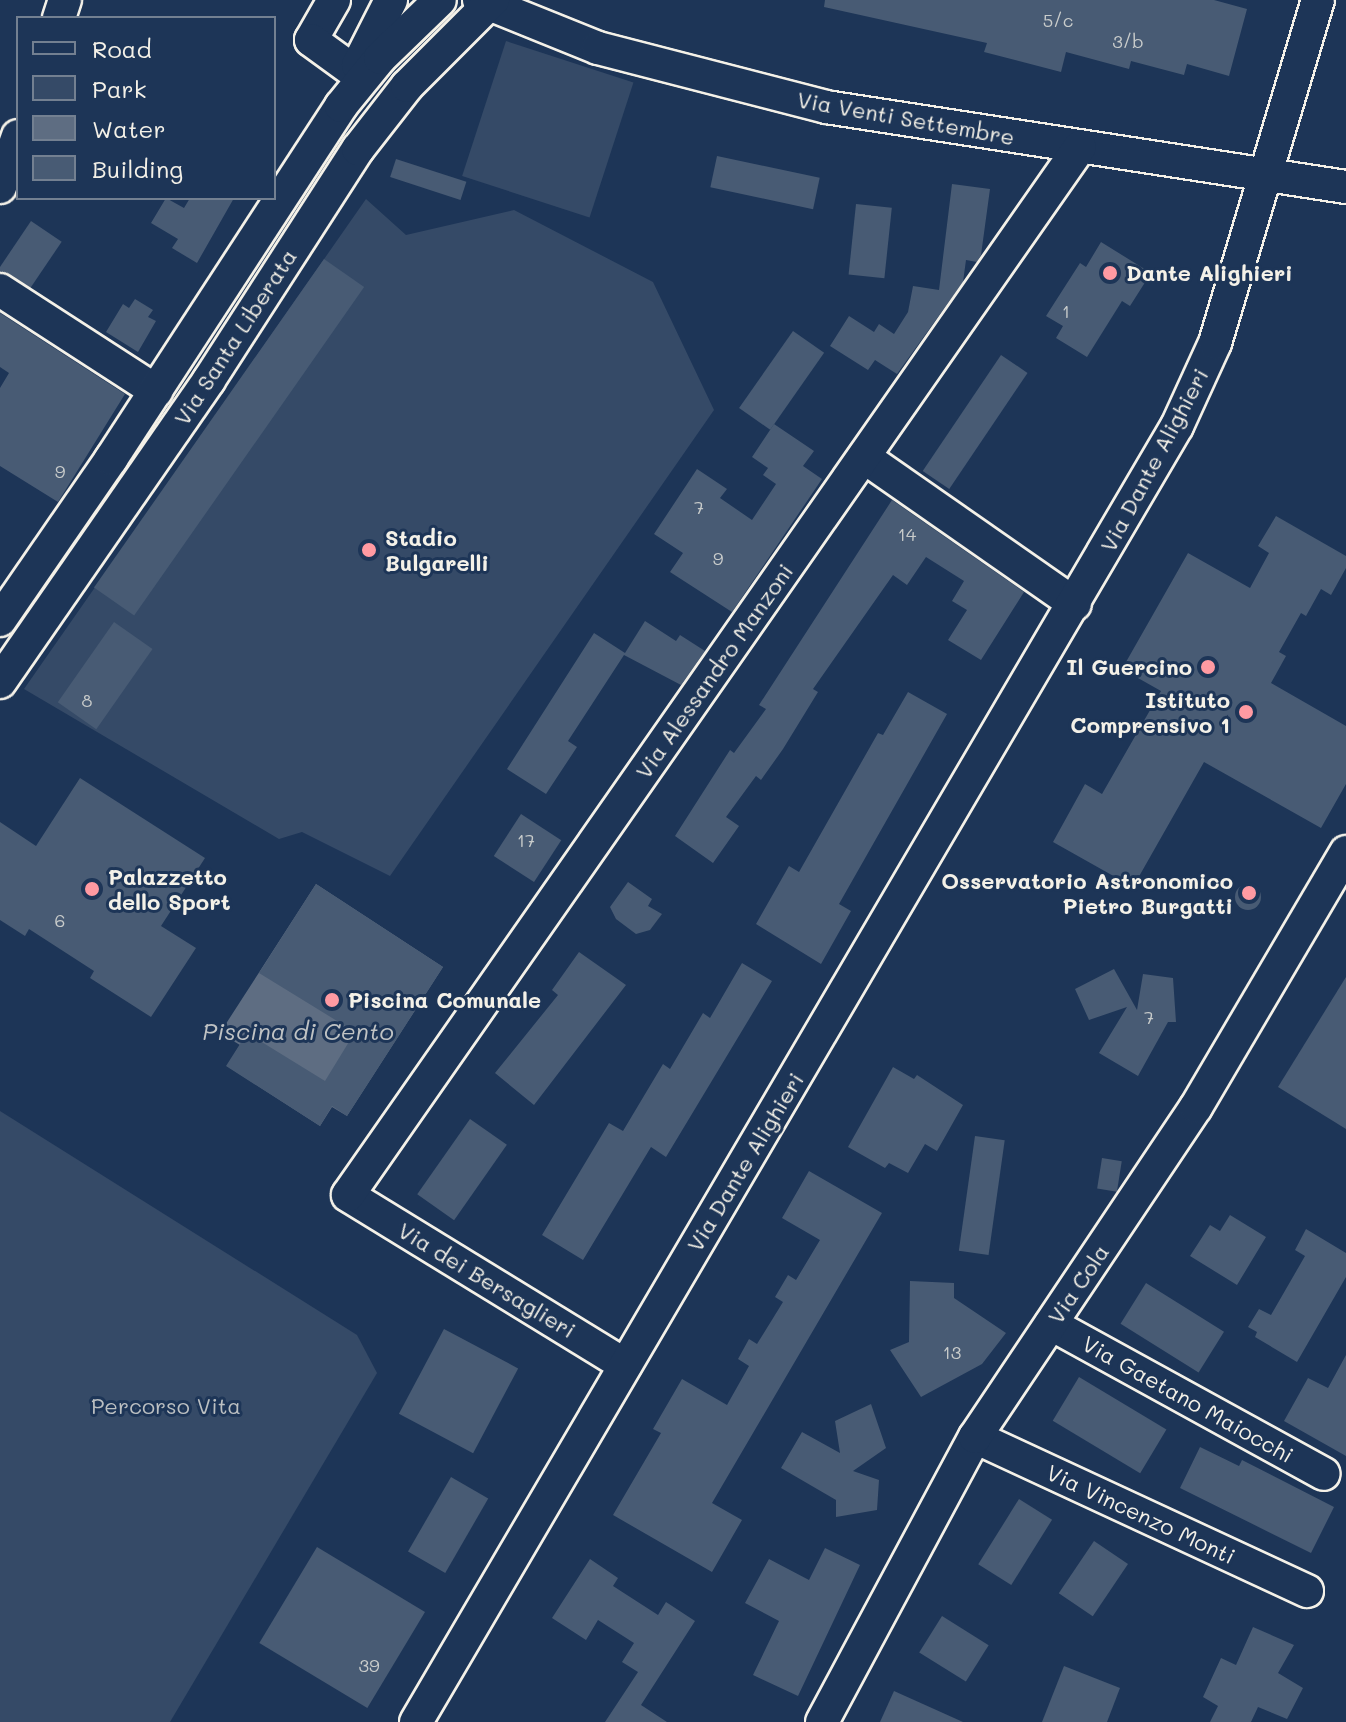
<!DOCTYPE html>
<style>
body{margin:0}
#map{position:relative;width:1346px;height:1722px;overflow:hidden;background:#1d3557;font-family:Mali,sans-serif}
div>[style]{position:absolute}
.green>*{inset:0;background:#354a67;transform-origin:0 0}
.water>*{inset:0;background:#5e6d82}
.building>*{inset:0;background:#485b74;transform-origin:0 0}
.round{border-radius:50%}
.roads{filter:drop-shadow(2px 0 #f4f1e8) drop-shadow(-2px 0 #f4f1e8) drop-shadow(0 2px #f4f1e8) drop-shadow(0 -2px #f4f1e8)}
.minor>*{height:32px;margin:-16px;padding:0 16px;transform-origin:16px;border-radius:16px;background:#1d3557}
.dots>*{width:22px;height:22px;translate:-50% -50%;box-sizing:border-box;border:4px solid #1d3557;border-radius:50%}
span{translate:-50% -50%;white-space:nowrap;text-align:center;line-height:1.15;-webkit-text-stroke:6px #1d3557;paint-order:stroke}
.number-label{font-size:18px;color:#c9cccb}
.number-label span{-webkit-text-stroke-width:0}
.street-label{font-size:22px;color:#f4f1e8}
.poi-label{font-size:22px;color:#f4f1e8;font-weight:700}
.left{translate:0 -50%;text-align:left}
.right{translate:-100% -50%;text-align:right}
.park-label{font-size:22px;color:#bbbfc1}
.water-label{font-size:24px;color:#c0c3c4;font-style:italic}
.legend{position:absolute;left:16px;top:16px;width:260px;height:184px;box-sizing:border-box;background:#1d3557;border:2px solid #738091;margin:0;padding:10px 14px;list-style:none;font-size:24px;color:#f4f1e8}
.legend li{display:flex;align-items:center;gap:16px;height:40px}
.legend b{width:40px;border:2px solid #738091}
</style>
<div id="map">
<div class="green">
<i style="left:506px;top:41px;width:134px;height:142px;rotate:18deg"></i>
<i style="clip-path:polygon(366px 199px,406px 235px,514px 210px,653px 282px,714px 410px,390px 876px,302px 832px,279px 839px,24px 689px)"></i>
<i style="clip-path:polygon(0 1111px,357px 1335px,377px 1373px,170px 1722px,0 1722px)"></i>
</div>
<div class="water">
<i style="clip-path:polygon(316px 884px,443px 967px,347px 1116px,332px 1107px,320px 1126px,227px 1066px,240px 1045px,220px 1033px)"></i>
</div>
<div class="building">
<i style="clip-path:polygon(825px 0,1214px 0,1247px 9px,1229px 76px,1187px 64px,1184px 75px,1131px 61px,1129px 69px,1066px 52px,1061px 72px,984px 52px,987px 43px,824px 7px)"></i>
<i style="left:717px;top:156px;width:105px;height:32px;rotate:12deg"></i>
<i style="left:396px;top:159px;width:74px;height:19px;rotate:18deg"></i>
<i style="clip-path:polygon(952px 184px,990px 189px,981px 255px,977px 262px,966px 260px,963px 282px,897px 374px,875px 360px,868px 370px,830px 346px,849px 316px,874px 332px,879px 324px,894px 334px,908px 312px,913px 286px,939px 290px)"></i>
<i style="clip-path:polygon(166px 198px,184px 208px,190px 198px,234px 198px,197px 263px,172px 248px,178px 239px,151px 223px)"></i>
<i style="left:856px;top:204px;width:36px;height:71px;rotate:6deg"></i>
<i style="left:31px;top:221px;width:37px;height:59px;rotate:34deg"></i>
<i style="clip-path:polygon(1101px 242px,1151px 273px,1130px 306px,1122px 301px,1087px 357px,1056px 338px,1063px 326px,1046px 316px,1080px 263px,1086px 267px)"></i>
<i style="left:324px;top:259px;width:49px;height:401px;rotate:35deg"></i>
<i style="clip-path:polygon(135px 299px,153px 310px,148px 317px,156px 321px,138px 352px,106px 332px,123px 304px,129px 308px)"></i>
<i style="clip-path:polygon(0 313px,125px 394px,58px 502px,0 466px,0 388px,9px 373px,0 367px)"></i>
<i style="left:793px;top:331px;width:38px;height:94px;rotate:35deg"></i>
<i style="left:1001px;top:355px;width:32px;height:140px;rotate:34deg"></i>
<i style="clip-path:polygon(774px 424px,814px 451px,803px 466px,822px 479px,732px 612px,670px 572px,683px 553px,654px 534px,697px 469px,727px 489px,720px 498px,752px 520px,776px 484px,763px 475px,768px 468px,752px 457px)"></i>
<i style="clip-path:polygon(892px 500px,1024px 592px,981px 660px,948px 640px,967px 610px,952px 601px,964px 581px,926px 557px,907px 585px,893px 575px,813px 689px,818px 692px,783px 749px,761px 780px,756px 776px,726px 817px,739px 826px,713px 863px,675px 836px,730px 750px,734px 753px,766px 709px,759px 705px)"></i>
<i style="clip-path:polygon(1276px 516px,1346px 556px,1346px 568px,1331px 595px,1321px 589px,1306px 616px,1301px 613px,1279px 652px,1286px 656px,1271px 683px,1346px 726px,1346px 784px,1321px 828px,1204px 762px,1133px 887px,1053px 842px,1085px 784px,1102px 794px,1161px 691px,1122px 669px,1188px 553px,1250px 588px,1269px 553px,1258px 546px)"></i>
<i style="clip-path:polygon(645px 621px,676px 641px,680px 635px,705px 651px,681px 685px,624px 655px,568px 741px,577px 747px,546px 794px,507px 769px,594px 633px,625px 653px)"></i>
<i style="left:114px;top:622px;width:47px;height:98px;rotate:35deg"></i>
<i style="clip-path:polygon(908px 692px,947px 714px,839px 904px,851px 911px,821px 964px,756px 924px,789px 866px,799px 872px,878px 733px,883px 735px)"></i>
<i style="clip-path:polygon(80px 778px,205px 858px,161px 926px,196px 948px,151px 1017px,90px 978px,94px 971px,29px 929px,25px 936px,0 920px,0 822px,36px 846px)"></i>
<i style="left:521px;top:814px;width:48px;height:50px;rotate:33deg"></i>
<i style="clip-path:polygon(628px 882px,652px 899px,648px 906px,662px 914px,650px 930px,636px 934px,616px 919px,610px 907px)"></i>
<i style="clip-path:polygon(316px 884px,443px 967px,347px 1116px,332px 1106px,320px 1126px,226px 1066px,247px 1033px,325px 1081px,355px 1032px,259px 973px)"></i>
<i class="round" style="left:1235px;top:884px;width:26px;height:26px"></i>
<i style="clip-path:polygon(579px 952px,626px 985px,534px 1105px,495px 1073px,558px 995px,552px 990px)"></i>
<i style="clip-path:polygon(742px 963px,772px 981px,666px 1157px,651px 1147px,583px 1260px,542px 1235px,609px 1123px,623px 1131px,663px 1064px,670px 1069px,703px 1013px,710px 1018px)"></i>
<i style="clip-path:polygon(1114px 969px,1137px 1010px,1143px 974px,1173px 978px,1176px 1022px,1168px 1022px,1138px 1076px,1099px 1053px,1127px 1007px,1089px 1020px,1075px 989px)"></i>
<i style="clip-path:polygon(1346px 977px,1346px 1129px,1278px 1087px)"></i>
<i style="clip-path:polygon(893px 1067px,914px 1079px,917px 1075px,963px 1105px,937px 1151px,925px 1144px,908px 1173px,889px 1163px,885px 1168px,848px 1147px)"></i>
<i style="left:470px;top:1119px;width:45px;height:92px;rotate:35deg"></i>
<i style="left:975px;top:1136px;width:30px;height:116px;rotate:8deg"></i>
<i style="left:1102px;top:1158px;width:20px;height:31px;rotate:9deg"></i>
<i style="clip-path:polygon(809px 1171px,882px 1213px,712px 1503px,742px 1520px,712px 1572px,613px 1515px,661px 1433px,653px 1429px,682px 1379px,727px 1405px,749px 1366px,738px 1359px,749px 1339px,757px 1344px,783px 1302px,775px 1297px,788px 1275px,796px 1280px,820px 1240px,782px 1218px)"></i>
<i style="clip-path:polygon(1230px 1215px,1266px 1237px,1237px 1285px,1190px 1256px,1210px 1225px,1220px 1231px)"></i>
<i style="clip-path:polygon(1306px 1229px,1346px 1253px,1346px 1277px,1297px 1362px,1255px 1337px,1257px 1332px,1248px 1327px,1259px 1309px,1271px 1315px,1305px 1256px,1295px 1250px)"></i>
<i style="clip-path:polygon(910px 1281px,954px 1283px,954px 1298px,1006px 1333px,982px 1364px,921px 1397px,890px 1350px,909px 1342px)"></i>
<i style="left:1146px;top:1283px;width:92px;height:48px;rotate:32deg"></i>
<i style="left:444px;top:1329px;width:84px;height:96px;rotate:28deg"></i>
<i style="clip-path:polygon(1346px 1355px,1346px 1456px,1284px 1421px,1308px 1378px,1328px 1388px)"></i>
<i style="left:1079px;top:1377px;width:102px;height:51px;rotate:31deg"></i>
<i style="clip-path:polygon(871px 1404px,886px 1448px,853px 1471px,879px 1480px,877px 1510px,836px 1517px,836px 1500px,781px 1468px,802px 1432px,840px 1453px,835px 1421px)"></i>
<i style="clip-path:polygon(1200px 1447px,1239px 1466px,1242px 1460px,1334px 1507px,1311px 1553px,1180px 1488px)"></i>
<i style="left:451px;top:1477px;width:43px;height:86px;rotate:30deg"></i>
<i style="left:1019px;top:1499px;width:39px;height:77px;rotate:32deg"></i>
<i style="left:1094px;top:1541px;width:41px;height:63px;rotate:34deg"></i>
<i style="left:317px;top:1547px;width:126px;height:112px;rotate:31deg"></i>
<i style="clip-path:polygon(825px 1548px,860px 1565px,798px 1696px,753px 1675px,779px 1621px,745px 1603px,769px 1559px,809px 1580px)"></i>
<i style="clip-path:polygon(590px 1559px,618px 1578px,613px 1586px,658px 1615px,666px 1602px,695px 1621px,641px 1705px,667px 1722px,605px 1722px,638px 1672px,622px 1662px,634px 1643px,598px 1620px,586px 1640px,552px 1618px)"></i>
<i style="left:942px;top:1616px;width:55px;height:43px;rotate:32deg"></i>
<i style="clip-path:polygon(1253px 1627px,1294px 1645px,1278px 1673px,1303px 1688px,1287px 1719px,1258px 1707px,1251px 1722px,1210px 1722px,1218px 1706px,1203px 1697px,1221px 1658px,1236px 1665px)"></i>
<i style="clip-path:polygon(1064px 1666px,1120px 1688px,1107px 1722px,1042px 1722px)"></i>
<i style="clip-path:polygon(894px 1691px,963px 1722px,880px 1722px)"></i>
</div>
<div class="roads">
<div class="minor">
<i style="left:334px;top:0;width:46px;rotate:119.9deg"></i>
<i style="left:311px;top:40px;width:54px;rotate:36deg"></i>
<i style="left:479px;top:0;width:128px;rotate:22deg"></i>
<i style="left:598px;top:48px;width:236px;rotate:14.5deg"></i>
<i style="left:826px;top:107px;width:526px;rotate:8.75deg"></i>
<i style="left:59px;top:18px;width:19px;rotate:-72deg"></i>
<i style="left:358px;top:65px;width:73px;rotate:-63.1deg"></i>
<i style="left:0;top:187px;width:54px;rotate:-70.6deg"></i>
<i style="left:0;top:290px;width:186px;rotate:32.9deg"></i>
<i style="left:864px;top:457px;width:257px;rotate:34.9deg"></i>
<i style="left:0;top:620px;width:196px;rotate:-55.4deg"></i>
<i style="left:111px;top:459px;width:421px;rotate:-56.9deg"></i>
<i style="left:341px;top:106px;width:62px;rotate:-50.9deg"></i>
<i style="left:380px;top:58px;width:83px;rotate:-44deg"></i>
<i style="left:0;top:682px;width:367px;rotate:-55.3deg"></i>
<i style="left:209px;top:380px;width:275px;rotate:-57.2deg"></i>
<i style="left:358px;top:149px;width:80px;rotate:-52.1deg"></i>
<i style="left:407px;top:86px;width:122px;rotate:-45deg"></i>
<i style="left:1051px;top:1324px;width:311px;rotate:28.8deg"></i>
<i style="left:625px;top:1365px;width:325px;rotate:-148.5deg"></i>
<i style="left:348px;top:1195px;width:1278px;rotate:-55.07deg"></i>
<i style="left:975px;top:1437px;width:366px;rotate:24.9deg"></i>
<i style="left:416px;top:1722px;width:1503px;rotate:-59.58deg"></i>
<i style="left:1177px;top:426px;width:91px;rotate:-65.4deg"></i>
<i style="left:1215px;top:343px;width:358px;rotate:-73.3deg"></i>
<i style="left:822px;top:1722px;width:323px;rotate:-61.8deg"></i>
<i style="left:975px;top:1437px;width:397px;rotate:-56.2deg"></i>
<i style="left:1196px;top:1107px;width:296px;rotate:-59.5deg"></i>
</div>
</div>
<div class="dots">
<i style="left:1110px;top:273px;background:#ff9aa2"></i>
<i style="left:369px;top:550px;background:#ff9aa2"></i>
<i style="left:1208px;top:667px;background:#ff9aa2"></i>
<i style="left:1246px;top:712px;background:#ff9aa2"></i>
<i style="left:92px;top:889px;background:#ff9aa2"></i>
<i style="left:1249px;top:893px;background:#ff9aa2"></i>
<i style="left:332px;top:1000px;background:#ff9aa2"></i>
</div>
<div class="number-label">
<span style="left:1058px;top:20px">5/c</span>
<span style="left:1128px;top:41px">3/b</span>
<span style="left:1066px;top:311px">1</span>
<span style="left:60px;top:471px">9</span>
<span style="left:699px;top:507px">7</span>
<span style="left:907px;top:534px">14</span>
<span style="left:718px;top:558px">9</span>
<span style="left:87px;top:700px">8</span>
<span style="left:526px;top:840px">17</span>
<span style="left:60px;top:920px">6</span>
<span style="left:1149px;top:1017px">7</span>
<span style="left:952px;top:1352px">13</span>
<span style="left:369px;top:1665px">39</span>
</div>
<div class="street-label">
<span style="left:906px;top:118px;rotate:10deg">Via Venti Settembre</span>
<span style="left:235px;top:337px;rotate:-57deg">Via Santa Liberata</span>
<span style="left:1154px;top:460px;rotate:-62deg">Via Dante Alighieri</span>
<span style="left:714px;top:671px;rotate:-55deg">Via Alessandro Manzoni</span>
<span style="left:745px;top:1162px;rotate:-59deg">Via Dante Alighieri</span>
<span style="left:487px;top:1280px;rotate:31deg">Via dei Bersaglieri</span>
<span style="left:1078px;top:1284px;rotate:-56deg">Via Cola</span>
<span style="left:1188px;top:1399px;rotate:29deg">Via Gaetano Maiocchi</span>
<span style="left:1141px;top:1514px;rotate:25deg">Via Vincenzo Monti</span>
</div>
<div class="poi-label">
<span class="left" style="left:1126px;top:273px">Dante Alighieri</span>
<span class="left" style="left:385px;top:550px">Stadio<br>Bulgarelli</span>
<span class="right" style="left:1192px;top:667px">Il Guercino</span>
<span class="right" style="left:1230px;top:712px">Istituto<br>Comprensivo 1</span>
<span class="left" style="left:108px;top:889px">Palazzetto<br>dello Sport</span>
<span class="right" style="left:1233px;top:893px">Osservatorio Astronomico<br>Pietro Burgatti</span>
<span class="left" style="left:348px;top:1000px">Piscina Comunale</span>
</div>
<div class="park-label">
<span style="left:166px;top:1406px">Percorso Vita</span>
</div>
<div class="water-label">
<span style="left:298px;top:1031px">Piscina di Cento</span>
</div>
<ul class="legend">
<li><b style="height:10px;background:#1d3557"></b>Road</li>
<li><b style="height:22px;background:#354a67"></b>Park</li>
<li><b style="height:22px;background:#5e6d82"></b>Water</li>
<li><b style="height:22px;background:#485b74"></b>Building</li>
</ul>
</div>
